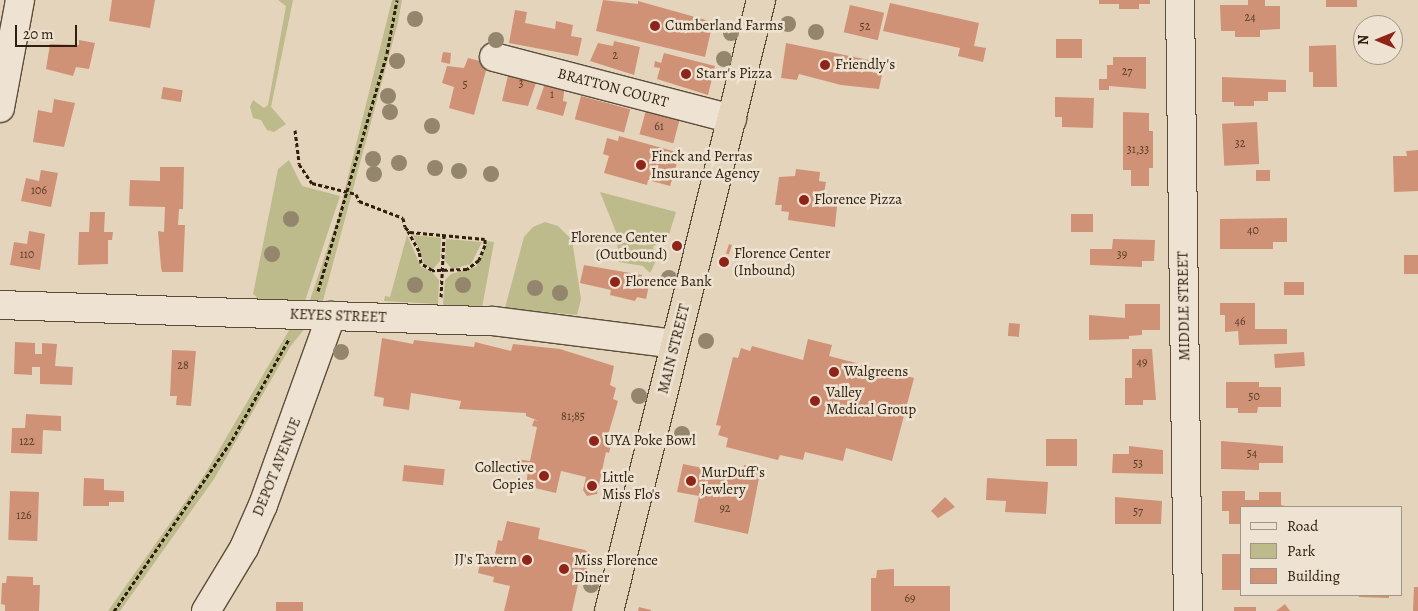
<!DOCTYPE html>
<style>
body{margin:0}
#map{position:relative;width:1418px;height:611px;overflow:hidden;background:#e5d4bc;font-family:Alegreya,serif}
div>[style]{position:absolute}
.green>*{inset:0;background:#bdba8b}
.building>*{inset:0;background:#d09276;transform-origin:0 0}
.path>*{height:3px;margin-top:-1.5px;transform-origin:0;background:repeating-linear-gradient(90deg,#2e200c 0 4px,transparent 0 6.5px)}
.roads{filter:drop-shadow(1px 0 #5c4d38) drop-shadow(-1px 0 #5c4d38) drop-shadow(0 1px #5c4d38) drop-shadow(0 -1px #5c4d38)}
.minor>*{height:28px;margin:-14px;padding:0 14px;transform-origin:14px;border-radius:14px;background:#eee3d3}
.highway>*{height:28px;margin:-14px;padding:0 14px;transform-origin:14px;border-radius:14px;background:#e5d4bc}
.trees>*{width:16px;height:16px;margin:-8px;border-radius:50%;background:#94866d}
.dots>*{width:14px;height:14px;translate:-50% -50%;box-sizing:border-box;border:2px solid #eee3d3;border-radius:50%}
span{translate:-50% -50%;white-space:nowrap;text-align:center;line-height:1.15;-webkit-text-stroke:5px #eee3d3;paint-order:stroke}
.number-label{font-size:12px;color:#563c26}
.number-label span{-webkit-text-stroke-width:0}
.poi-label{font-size:15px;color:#2e200c}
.left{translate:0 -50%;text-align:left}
.right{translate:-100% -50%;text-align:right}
.street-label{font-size:15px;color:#2e200c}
.legend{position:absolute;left:1240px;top:506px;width:162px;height:90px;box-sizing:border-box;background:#eee3d3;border:1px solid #a19583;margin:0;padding:6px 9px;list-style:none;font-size:15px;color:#2e200c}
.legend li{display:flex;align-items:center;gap:10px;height:25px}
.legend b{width:25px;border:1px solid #a19583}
.north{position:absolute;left:1353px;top:15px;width:50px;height:50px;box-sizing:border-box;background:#eee3d3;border:1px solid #a19583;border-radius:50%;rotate:270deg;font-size:14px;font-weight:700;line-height:20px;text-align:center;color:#2e200c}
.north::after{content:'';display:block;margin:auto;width:18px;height:22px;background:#8f2418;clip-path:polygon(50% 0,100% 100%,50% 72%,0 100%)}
.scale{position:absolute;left:15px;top:25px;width:62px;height:22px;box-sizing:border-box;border:2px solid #2e200c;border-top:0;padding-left:6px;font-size:15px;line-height:18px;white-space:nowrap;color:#2e200c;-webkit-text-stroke:4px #eee3d3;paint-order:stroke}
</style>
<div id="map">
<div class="green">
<i style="clip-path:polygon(278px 0,293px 0,271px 107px,286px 124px,274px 132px,267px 130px,261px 120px,253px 118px,250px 107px,253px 100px,264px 108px,268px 105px,286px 6px)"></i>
<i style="clip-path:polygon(392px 0,402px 0,398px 22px,321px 308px,290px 347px,214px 479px,120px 611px,108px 611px,205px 474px,288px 332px,310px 300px,338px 217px)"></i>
<i style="clip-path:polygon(289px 160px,302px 186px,340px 196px,304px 304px,260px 300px,253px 294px,278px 169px)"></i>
<i style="clip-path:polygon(600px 192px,676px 212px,667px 241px,660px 240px,653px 247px,656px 261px,650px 273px,643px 266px,619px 262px,616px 232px)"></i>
<i style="clip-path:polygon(545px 222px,558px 226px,572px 240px,581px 299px,577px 315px,505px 308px,524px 237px,533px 227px)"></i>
<i style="clip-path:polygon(407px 235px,421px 267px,432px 272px,439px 280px,438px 304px,384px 301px,385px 296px,390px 297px)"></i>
<i style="clip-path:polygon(413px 235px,441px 238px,440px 261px,432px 270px,424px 263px)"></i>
<i style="clip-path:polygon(446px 239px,482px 242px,471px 264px,452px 269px,445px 261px)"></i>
<i style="clip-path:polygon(487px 241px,494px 242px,482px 308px,448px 309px,443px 304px,445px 280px,451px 274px,476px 267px)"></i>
</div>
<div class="building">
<i style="clip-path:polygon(112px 0,155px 0,150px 28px,109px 21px)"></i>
<i style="clip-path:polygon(603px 0,638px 4px,638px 1px,713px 22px,705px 57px,596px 31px)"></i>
<i style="clip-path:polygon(1099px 0,1150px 0,1150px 4px,1139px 4px,1139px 9px,1119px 9px,1119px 4px,1099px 4px)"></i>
<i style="clip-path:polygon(1248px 0,1265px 0,1265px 6px,1280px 6px,1280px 29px,1260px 30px,1260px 37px,1235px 37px,1235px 31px,1221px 31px,1220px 5px,1248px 5px)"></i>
<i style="left:1326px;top:0;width:31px;height:7px"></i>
<i style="clip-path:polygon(890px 3px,979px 23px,974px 46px,986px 48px,983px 62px,958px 56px,960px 48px,883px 31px)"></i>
<i style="left:850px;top:5px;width:35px;height:28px;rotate:13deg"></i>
<i style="clip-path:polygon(515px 10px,527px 12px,525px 23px,555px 29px,556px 21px,573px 25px,571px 36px,582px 38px,578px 56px,509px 43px)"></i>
<i style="left:1056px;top:39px;width:26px;height:19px"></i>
<i style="clip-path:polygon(79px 40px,95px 43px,89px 69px,76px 67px,73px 76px,46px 69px,50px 44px,79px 45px)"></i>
<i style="clip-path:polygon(614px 41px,640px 47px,634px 75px,590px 61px,598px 43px,613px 46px)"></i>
<i style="clip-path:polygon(786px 43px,869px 60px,866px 71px,882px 74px,879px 89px,841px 85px,799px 74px,797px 80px,781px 78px)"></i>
<i style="clip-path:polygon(1336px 45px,1337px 87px,1313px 87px,1313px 72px,1309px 72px,1309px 46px)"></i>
<i style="clip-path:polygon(443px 52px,451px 53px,450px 64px,441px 62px)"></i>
<i style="clip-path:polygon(664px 53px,715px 66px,708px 95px,657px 79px,660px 68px,654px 67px,655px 61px,661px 63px)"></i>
<i style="clip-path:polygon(1113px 57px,1146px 57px,1146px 89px,1109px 86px,1109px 90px,1099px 90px,1099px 79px,1107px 79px,1107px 65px,1113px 65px)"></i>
<i style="clip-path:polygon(468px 58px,488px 63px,474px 115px,449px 108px,454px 87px,442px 83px,447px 66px,464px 68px)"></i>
<i style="clip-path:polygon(509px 71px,538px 77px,528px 106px,502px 101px)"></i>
<i style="clip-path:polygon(1222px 77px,1286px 80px,1286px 92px,1268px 92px,1268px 101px,1254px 101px,1254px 106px,1234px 106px,1234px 102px,1222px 102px)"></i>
<i style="clip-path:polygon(547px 78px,565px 83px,563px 101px,567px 102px,563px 116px,536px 109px)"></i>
<i style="left:163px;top:87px;width:20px;height:12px;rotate:9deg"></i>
<i style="left:581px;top:96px;width:51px;height:24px;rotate:15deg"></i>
<i style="clip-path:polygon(1055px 97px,1094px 98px,1093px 128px,1062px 127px,1062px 117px,1055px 117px)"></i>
<i style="clip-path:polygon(54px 99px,75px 103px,64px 147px,33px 142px,38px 110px,52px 113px)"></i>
<i style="left:646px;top:110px;width:35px;height:25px;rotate:15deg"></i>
<i style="clip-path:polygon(1123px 112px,1149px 113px,1149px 131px,1153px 131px,1153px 168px,1149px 168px,1149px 186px,1131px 186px,1131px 170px,1123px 170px)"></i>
<i style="left:1257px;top:122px;width:42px;height:35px;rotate:87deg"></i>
<i style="clip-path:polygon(619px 136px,680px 153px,670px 186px,648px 180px,647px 185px,604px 173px,609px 156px,603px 154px,607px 138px,618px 141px)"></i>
<i style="clip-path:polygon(1418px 150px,1418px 191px,1394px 192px,1393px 156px,1407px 156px,1406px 151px)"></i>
<i style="clip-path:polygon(160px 167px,184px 167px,183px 209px,179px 209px,178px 225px,185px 225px,183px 272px,162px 272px,161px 267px,158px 231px,164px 232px,165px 207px,129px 206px,130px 180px,160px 181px)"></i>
<i style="clip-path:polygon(796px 169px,820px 172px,819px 181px,826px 182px,824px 194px,833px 195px,831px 206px,837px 206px,835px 227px,788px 220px,789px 212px,781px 211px,782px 205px,775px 205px,779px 177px,795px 176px)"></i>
<i style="clip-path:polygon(41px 170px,58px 173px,51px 207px,21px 201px,26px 178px,39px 181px)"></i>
<i style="left:1256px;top:170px;width:14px;height:11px"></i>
<i style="clip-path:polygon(90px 212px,105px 212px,104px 232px,113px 232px,112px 240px,108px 240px,108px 264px,78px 265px,79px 232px,89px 232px)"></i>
<i style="left:1093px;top:214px;width:18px;height:22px;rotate:90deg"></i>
<i style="clip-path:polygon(1287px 218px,1287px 242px,1273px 242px,1273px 249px,1220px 249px,1220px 219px)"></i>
<i style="clip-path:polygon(29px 231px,45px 234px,40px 270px,10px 265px,14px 242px,27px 244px)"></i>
<i style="clip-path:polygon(1113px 239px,1155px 240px,1154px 261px,1142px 261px,1142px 267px,1090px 265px,1090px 249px,1112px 249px)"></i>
<i style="left:729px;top:244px;width:3px;height:10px;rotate:18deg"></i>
<i style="left:1418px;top:255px;width:19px;height:14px;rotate:90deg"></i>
<i style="clip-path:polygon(584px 265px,642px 275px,641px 279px,650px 281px,646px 299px,637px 297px,635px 301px,610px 295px,611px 290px,580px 283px)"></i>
<i style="left:1284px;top:282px;width:20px;height:13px"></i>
<i style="clip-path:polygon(1220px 303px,1255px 303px,1255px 329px,1287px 329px,1287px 344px,1239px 345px,1238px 331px,1225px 332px,1225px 315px,1220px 315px)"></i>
<i style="clip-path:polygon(1125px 304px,1160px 304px,1160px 330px,1142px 330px,1142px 335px,1129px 336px,1129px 339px,1089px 340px,1089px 315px,1125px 318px)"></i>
<i style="left:1009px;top:323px;width:11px;height:13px;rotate:5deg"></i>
<i style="clip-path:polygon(382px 338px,413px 344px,414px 340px,474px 347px,475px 342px,511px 351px,513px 344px,560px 349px,614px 366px,610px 385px,616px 388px,613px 399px,618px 401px,608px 435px,613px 437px,609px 453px,606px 452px,597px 494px,587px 496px,583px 490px,586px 477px,561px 471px,556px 493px,526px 486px,528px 470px,514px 467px,516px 459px,530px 461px,537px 427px,532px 426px,534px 420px,539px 421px,526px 416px,526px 413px,459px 409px,461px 401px,411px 393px,409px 410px,383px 406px,384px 398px,374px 396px)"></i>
<i style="clip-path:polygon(808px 339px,832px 345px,829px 356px,914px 378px,892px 461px,846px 448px,843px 461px,805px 452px,803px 460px,780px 455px,778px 460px,726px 447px,728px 438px,718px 435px,721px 426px,716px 425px,733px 357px,738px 358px,741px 348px,750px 351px,752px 346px,803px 360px)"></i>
<i style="clip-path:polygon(15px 342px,35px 343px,35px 354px,42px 354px,42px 343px,57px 344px,55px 366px,73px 367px,72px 385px,40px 384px,40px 367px,32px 367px,32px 375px,14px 374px)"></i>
<i style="clip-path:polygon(1132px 349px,1152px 349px,1156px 400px,1143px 400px,1143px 405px,1125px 405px,1125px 378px,1132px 378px)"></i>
<i style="clip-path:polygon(172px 350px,196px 351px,191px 406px,176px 405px,177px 396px,170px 396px)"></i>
<i style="left:1304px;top:352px;width:14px;height:30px;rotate:86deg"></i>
<i style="clip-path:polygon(1226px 382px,1259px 382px,1259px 387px,1281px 387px,1281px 407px,1258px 407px,1257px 413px,1238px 413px,1238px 408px,1226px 408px)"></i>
<i style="clip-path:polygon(26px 414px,61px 416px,61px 431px,43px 430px,42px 454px,11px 453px,12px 428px,25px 428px)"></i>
<i style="left:1046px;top:439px;width:31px;height:27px"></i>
<i style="clip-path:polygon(1221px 441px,1283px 446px,1283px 463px,1259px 463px,1259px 470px,1221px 469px)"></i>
<i style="clip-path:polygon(1129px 446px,1163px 450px,1163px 474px,1112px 473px,1113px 454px,1129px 454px)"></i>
<i style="clip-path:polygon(683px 464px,742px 476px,744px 465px,761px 468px,748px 534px,694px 522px,699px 496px,677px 492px)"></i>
<i style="left:404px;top:465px;width:41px;height:16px;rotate:6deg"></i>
<i style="clip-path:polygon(84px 478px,104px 479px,104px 490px,124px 491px,124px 502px,109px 502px,109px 506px,83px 506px)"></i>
<i style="clip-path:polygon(987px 478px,1048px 482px,1046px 514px,1005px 512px,1006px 501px,986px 500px)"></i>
<i style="left:10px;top:491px;width:29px;height:49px;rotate:2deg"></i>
<i style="clip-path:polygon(1222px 491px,1245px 491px,1245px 500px,1259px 500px,1259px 492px,1281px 492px,1281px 505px,1289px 507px,1242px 507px,1242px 524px,1229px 524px,1229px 511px,1222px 511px)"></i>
<i style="clip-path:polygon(945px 497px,955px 507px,938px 518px,931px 511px)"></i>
<i style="clip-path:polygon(1115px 497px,1162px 501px,1161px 524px,1115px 524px)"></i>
<i style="clip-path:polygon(507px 521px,540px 528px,538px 539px,585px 550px,591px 555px,585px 576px,580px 575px,572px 611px,504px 611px,510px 586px,493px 582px,494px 577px,478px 573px,482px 553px,498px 556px,495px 554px,498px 540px,502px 541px)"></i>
<i style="left:1242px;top:554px;width:36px;height:20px;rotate:90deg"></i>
<i style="clip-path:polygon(894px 569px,894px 586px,950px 586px,950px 611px,871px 611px,871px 578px,876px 578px,877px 570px)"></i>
<i style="clip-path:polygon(7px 576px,33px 577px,33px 585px,40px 585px,39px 611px,5px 611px,5px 605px,1px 604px,2px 583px,6px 583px)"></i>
<i style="clip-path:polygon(1414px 587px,1418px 587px,1418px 611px,1413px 611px)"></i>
<i style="clip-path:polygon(1359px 595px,1389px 595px,1389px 598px,1359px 597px)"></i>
<i style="left:276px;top:602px;width:27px;height:9px"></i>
<i style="clip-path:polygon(1285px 604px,1290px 611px,1276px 611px)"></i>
<i style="clip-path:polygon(639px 607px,651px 610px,651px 611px,638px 611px)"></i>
<i style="left:1234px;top:607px;width:22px;height:4px"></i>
</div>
<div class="path">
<i style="left:295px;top:130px;width:34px;rotate:83deg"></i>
<i style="left:299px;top:164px;width:23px;rotate:56deg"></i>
<i style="left:312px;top:183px;width:45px;rotate:14deg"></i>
<i style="left:356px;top:194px;width:8px;rotate:67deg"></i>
<i style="left:359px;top:201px;width:47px;rotate:21.1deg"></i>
<i style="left:403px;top:218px;width:9px;rotate:77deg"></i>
<i style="left:405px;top:227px;width:7px;rotate:45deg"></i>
<i style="left:410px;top:232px;width:75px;rotate:5.3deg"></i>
<i style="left:485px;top:239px;width:6px;rotate:90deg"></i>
<i style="left:485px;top:245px;width:16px;rotate:112deg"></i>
<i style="left:479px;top:260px;width:15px;rotate:143deg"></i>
<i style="left:467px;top:269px;width:35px;rotate:178deg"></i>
<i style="left:432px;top:270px;width:13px;rotate:-148deg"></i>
<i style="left:421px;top:263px;width:12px;rotate:-99deg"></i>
<i style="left:419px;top:251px;width:23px;rotate:-119deg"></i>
<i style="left:318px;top:291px;width:248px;rotate:-73.8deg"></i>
<i style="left:387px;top:53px;width:54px;rotate:-79.3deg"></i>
<i style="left:441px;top:297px;width:62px;rotate:-87.2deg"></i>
<i style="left:114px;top:611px;width:208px;rotate:-55.4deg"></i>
<i style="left:232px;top:440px;width:116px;rotate:-60.6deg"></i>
</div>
<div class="roads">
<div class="minor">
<i style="left:1180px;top:0;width:611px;rotate:89.25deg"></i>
<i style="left:494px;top:57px;width:246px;rotate:14.6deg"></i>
<i style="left:0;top:108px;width:110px;rotate:-79.5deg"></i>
<i style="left:0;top:305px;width:493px;rotate:1.9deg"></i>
<i style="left:493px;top:321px;width:183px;rotate:7.2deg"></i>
<i style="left:206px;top:611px;width:74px;rotate:-58.9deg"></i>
<i style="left:244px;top:548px;width:47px;rotate:-66.2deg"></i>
<i style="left:263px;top:505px;width:201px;rotate:-70.2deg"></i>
</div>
<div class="highway">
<i style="left:609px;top:611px;width:630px;rotate:-76.03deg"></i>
</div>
</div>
<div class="trees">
<i style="left:415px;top:19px"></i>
<i style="left:788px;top:24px"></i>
<i style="left:816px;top:32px"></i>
<i style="left:731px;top:33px"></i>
<i style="left:496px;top:40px"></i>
<i style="left:724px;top:59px"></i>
<i style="left:397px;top:61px"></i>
<i style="left:388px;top:96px"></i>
<i style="left:390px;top:112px"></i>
<i style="left:432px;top:126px"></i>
<i style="left:373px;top:159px"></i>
<i style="left:399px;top:163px"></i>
<i style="left:435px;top:168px"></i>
<i style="left:459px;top:171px"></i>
<i style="left:374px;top:174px"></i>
<i style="left:491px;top:174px"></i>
<i style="left:291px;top:219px"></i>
<i style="left:272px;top:254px"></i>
<i style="left:669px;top:278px"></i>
<i style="left:415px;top:285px"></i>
<i style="left:463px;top:285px"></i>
<i style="left:535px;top:288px"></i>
<i style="left:560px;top:293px"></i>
<i style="left:706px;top:341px"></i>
<i style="left:341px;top:352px"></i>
<i style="left:639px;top:396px"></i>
<i style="left:682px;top:434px"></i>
<i style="left:591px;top:585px"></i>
</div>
<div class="dots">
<i style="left:655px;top:26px;background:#8f2418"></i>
<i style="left:825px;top:65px;background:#8f2418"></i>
<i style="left:686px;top:74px;background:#8f2418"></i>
<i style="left:641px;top:165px;background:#8f2418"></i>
<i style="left:804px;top:200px;background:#8f2418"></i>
<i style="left:677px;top:246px;background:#8f2418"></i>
<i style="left:724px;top:262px;background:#8f2418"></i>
<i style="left:615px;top:282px;background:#8f2418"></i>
<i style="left:834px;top:372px;background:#8f2418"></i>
<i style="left:815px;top:401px;background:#8f2418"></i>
<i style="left:594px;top:441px;background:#8f2418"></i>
<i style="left:544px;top:476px;background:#8f2418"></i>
<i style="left:691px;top:481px;background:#8f2418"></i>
<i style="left:592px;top:486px;background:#8f2418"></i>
<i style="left:527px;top:560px;background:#8f2418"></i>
<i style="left:564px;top:569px;background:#8f2418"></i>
</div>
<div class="number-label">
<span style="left:1250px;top:18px">24</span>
<span style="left:865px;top:27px">52</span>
<span style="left:615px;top:56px">2</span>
<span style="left:1127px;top:72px">27</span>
<span style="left:521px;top:84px">3</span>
<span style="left:465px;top:85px">5</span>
<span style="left:552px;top:95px">1</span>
<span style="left:659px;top:127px">61</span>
<span style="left:1240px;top:144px">32</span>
<span style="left:1138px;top:150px">31,33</span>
<span style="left:39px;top:191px">106</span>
<span style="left:1253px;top:231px">40</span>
<span style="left:27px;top:255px">110</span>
<span style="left:1122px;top:255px">39</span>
<span style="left:1240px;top:322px">46</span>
<span style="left:1142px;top:363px">49</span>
<span style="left:183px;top:366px">28</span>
<span style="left:1254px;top:397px">50</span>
<span style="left:573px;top:417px">81;85</span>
<span style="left:27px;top:442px">122</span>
<span style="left:1252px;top:454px">54</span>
<span style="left:1138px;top:464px">53</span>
<span style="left:725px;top:509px">92</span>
<span style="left:1138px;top:512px">57</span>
<span style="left:24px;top:516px">126</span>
<span style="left:910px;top:599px">69</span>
</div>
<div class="poi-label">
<span class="left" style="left:665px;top:26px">Cumberland Farms</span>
<span class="left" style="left:835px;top:65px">Friendly's</span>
<span class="left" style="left:696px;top:74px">Starr's Pizza</span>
<span class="left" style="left:651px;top:165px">Finck and Perras<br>Insurance Agency</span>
<span class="left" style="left:814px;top:200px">Florence Pizza</span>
<span class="right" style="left:667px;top:246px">Florence Center<br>(Outbound)</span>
<span class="left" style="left:734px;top:262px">Florence Center<br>(Inbound)</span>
<span class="left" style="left:625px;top:282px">Florence Bank</span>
<span class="left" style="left:844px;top:372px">Walgreens</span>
<span class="left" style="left:826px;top:401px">Valley<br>Medical Group</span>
<span class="left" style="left:604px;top:441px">UYA Poke Bowl</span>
<span class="right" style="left:534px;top:476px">Collective<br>Copies</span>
<span class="left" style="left:701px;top:481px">MurDuff's<br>Jewlery</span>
<span class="left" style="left:602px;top:486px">Little<br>Miss Flo's</span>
<span class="right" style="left:517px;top:560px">JJ's Tavern</span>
<span class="left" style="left:574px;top:569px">Miss Florence<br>Diner</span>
</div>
<div class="street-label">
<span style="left:613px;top:88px;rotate:15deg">BRATTON COURT</span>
<span style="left:1184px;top:306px;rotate:-91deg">MIDDLE STREET</span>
<span style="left:338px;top:316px;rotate:2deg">KEYES STREET</span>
<span style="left:674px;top:349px;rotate:-76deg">MAIN STREET</span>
<span style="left:277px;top:467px;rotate:-68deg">DEPOT AVENUE</span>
</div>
<ul class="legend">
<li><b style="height:6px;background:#eee3d3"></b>Road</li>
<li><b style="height:14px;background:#bdba8b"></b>Park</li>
<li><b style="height:14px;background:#d09276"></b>Building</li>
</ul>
<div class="north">N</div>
<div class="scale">20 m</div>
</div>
